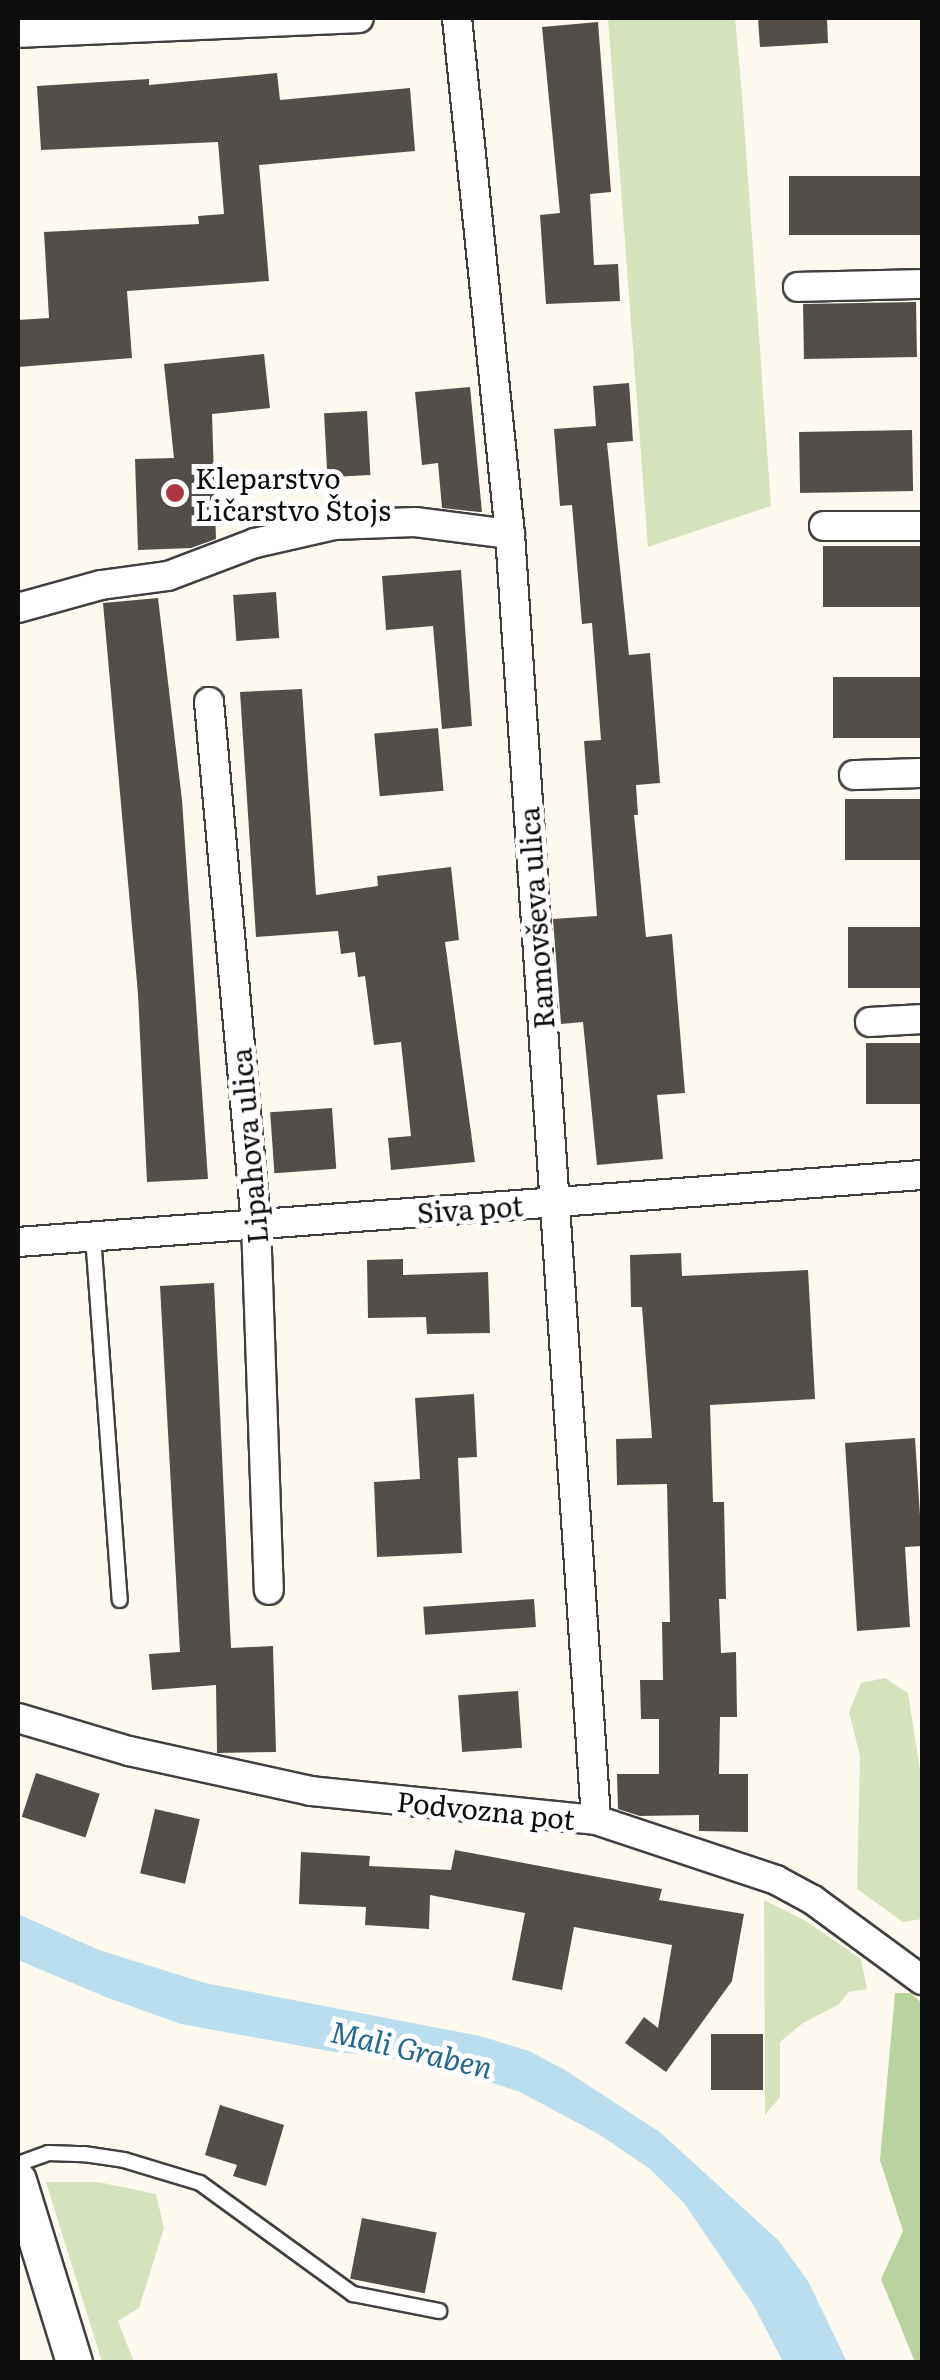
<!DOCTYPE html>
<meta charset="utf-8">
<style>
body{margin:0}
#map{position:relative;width:940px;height:2380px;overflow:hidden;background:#fdf9ef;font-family:Literata,serif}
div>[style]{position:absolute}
.green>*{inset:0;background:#d4e3bd}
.forest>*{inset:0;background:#b9d29e}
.water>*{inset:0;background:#badeee}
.building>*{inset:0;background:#544e4b;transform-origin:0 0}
.roads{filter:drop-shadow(2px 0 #404040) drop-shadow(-2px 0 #404040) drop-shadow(0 2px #404040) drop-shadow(0 -2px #404040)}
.service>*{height:14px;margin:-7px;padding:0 7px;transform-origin:7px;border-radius:7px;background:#fff}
.minor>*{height:28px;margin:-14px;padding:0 14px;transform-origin:14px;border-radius:14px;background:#fff}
.tertiary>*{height:35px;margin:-17.5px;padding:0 17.5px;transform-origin:17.5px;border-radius:17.5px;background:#fff}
.dots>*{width:28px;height:28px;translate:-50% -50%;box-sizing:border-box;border:5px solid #fff;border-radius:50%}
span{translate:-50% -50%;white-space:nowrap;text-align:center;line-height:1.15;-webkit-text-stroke:10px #fff;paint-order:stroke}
.poi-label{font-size:28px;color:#0d0d0d}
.left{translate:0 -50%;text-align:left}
.street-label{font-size:28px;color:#0d0d0d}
.water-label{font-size:30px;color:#266990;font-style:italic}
.frame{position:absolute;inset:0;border:20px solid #0d0d0d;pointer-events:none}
</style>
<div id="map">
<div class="green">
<i style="clip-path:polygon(608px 18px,735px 18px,742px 94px,771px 506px,648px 547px)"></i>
<i style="clip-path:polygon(885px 1678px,908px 1693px,922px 1783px,922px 1919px,903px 1922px,857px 1889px,860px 1756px,849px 1712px,861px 1683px)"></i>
<i style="clip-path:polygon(764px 1900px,806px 1921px,861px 1959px,867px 1989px,849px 1992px,838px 2005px,803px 2023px,780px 2042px,780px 2097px,765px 2115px)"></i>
<i style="clip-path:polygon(46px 2182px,98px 2182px,156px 2194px,164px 2228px,139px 2308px,118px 2321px,134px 2362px,102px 2362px)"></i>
</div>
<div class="forest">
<i style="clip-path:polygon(895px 1993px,910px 1993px,922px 2003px,922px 2362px,915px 2362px,881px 2279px,903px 2231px,880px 2160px)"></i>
</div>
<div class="water">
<i style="clip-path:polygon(18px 1914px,99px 1950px,205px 1983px,480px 2036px,529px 2051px,565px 2070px,661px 2133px,779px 2241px,808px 2281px,847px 2362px,783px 2362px,754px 2306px,684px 2203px,650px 2169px,600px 2135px,520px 2092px,490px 2082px,383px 2056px,334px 2052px,181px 2024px,108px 1998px,18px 1960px)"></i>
</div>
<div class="building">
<i style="clip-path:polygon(758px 18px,827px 18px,828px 43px,760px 47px)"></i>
<i style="clip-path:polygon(598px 22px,611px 192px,590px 194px,594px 265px,618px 264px,620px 301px,546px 304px,540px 215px,560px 213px,542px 27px)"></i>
<i style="clip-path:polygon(277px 73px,280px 100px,410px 88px,415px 151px,259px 165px,269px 281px,127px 291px,132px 358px,18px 367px,18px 320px,49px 318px,44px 232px,199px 224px,198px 216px,224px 214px,218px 142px,41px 150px,37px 86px,149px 79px,149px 85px)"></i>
<i style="left:922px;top:176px;width:59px;height:133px;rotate:90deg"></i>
<i style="left:916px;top:302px;width:55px;height:113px;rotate:89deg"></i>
<i style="clip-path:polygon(264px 354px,270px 408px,212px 414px,216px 539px,191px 548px,138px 550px,135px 459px,174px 458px,164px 364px)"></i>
<i style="clip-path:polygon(629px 383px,633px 441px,607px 443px,629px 655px,650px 653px,660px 783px,636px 785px,638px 815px,634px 815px,646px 937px,672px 934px,685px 1093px,657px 1095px,663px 1159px,597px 1165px,583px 1022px,561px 1024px,553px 919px,597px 916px,584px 741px,601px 740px,592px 623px,582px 624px,572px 505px,560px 506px,554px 429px,596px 426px,593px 386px)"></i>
<i style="clip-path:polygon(470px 387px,482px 512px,479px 512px,442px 508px,438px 463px,422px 465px,415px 392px)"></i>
<i style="left:367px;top:411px;width:64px;height:43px;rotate:87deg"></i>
<i style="left:912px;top:430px;width:61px;height:113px;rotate:89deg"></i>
<i style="left:922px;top:546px;width:61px;height:99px;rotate:90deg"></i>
<i style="clip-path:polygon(461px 570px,472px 726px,442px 729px,433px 626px,386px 630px,382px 576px)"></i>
<i style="left:276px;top:592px;width:46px;height:43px;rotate:86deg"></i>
<i style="clip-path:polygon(158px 598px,182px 800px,208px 1179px,147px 1182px,138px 994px,103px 603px)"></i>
<i style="left:922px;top:677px;width:61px;height:89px;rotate:90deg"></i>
<i style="clip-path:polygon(302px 689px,316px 895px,378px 886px,377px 876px,451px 867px,459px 940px,445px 942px,475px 1162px,391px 1170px,388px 1138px,411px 1136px,401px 1042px,374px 1045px,365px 976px,358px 977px,355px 952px,341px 954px,338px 931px,256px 937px,240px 692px)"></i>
<i style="left:438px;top:728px;width:63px;height:64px;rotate:85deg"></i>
<i style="left:922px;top:799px;width:61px;height:77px;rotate:90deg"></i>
<i style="left:922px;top:927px;width:61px;height:74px;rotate:90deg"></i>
<i style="left:922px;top:1043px;width:61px;height:56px;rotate:90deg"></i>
<i style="left:332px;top:1108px;width:61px;height:62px;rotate:86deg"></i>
<i style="clip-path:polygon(681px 1253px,682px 1276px,808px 1270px,815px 1399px,710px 1405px,713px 1502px,724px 1502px,726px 1599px,719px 1599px,721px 1653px,736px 1652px,737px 1717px,720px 1717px,719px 1774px,748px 1774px,748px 1832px,699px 1831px,699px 1815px,640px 1816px,618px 1809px,617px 1774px,659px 1774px,659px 1719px,641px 1719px,640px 1680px,663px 1680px,662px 1622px,670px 1622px,667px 1484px,617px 1485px,616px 1439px,652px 1438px,642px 1307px,631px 1307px,630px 1255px)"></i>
<i style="clip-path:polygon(403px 1259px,403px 1275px,488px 1272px,490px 1333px,427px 1334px,426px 1317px,368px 1318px,367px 1260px)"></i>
<i style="clip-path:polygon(214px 1283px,231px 1648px,273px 1646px,276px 1752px,217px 1753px,216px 1685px,152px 1690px,149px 1654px,180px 1652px,160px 1286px)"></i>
<i style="clip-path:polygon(474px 1394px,477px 1457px,458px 1458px,462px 1553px,377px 1557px,374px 1482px,420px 1479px,415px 1398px)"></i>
<i style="clip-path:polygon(915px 1438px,922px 1546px,905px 1547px,910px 1627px,857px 1631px,845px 1443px)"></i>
<i style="left:534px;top:1599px;width:28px;height:111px;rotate:86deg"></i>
<i style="left:518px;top:1691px;width:57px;height:60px;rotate:86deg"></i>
<i style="left:36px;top:1773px;width:67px;height:46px;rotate:18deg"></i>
<i style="left:155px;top:1809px;width:46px;height:66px;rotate:13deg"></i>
<i style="clip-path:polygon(455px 1850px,662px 1889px,659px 1900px,744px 1914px,732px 1981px,666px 2072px,625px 2043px,644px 2017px,658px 2028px,672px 1945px,574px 1927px,562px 1990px,512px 1980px,525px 1913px,430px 1895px,429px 1929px,365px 1925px,366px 1907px,299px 1904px,301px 1852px,370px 1856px,369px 1866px,451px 1870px)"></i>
<i style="left:711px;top:2034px;width:52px;height:56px"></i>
<i style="clip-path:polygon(220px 2105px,284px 2125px,266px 2186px,233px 2176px,237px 2165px,205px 2155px)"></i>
<i style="left:362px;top:2218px;width:76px;height:62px;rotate:11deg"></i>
</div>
<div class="roads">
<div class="service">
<i style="left:93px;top:1236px;width:365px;rotate:85.8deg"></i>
<i style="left:18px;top:2164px;width:32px;rotate:-20deg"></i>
<i style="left:48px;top:2153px;width:36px;rotate:2deg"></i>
<i style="left:84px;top:2154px;width:40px;rotate:8.5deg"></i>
<i style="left:124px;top:2160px;width:79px;rotate:16.8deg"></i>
<i style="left:200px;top:2183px;width:189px;rotate:36deg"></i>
<i style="left:353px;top:2294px;width:88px;rotate:11.2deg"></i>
</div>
<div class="minor">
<i style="left:457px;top:18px;width:519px;rotate:84.14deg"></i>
<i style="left:510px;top:534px;width:1289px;rotate:86.17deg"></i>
<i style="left:18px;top:33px;width:341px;rotate:-2.5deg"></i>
<i style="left:798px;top:287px;width:124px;rotate:-1.4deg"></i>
<i style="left:824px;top:526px;width:98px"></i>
<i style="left:18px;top:608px;width:86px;rotate:-15.5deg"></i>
<i style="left:101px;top:585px;width:68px;rotate:-7.7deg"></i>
<i style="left:168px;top:576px;width:93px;rotate:-20.8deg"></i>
<i style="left:255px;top:543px;width:81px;rotate:-12.8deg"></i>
<i style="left:334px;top:525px;width:81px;rotate:-2.1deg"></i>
<i style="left:415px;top:522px;width:96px;rotate:7.2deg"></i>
<i style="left:209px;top:702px;width:523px;rotate:84.85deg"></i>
<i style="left:256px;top:1223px;width:367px;rotate:88deg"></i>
<i style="left:854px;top:775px;width:68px;rotate:-1.7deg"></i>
<i style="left:870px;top:1022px;width:52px;rotate:-3.3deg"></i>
<i style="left:18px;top:1242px;width:906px;rotate:-4.24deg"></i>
<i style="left:18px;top:1718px;width:116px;rotate:16.6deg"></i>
<i style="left:129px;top:1751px;width:186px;rotate:12.4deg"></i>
<i style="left:311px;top:1791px;width:286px;rotate:5.8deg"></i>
<i style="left:596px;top:1820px;width:190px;rotate:18.4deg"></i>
<i style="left:776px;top:1880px;width:42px;rotate:28.4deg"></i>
<i style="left:813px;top:1900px;width:135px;rotate:36.3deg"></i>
</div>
<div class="tertiary">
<i style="left:18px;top:2180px;width:190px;rotate:72.9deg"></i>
</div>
</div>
<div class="dots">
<i style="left:175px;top:493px;background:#ac3644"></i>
</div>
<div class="poi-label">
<span class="left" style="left:195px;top:493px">Kleparstvo<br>Ličarstvo Štojs</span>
</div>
<div class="street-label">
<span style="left:535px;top:918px;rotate:-94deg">Ramovševa ulica</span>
<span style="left:248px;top:1146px;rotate:-95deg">Lipahova ulica</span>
<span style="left:470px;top:1208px;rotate:-4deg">Siva pot</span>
<span style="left:486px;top:1809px;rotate:6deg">Podvozna pot</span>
</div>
<div class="water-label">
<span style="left:412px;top:2048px;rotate:13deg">Mali Graben</span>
</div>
<div class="frame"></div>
</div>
